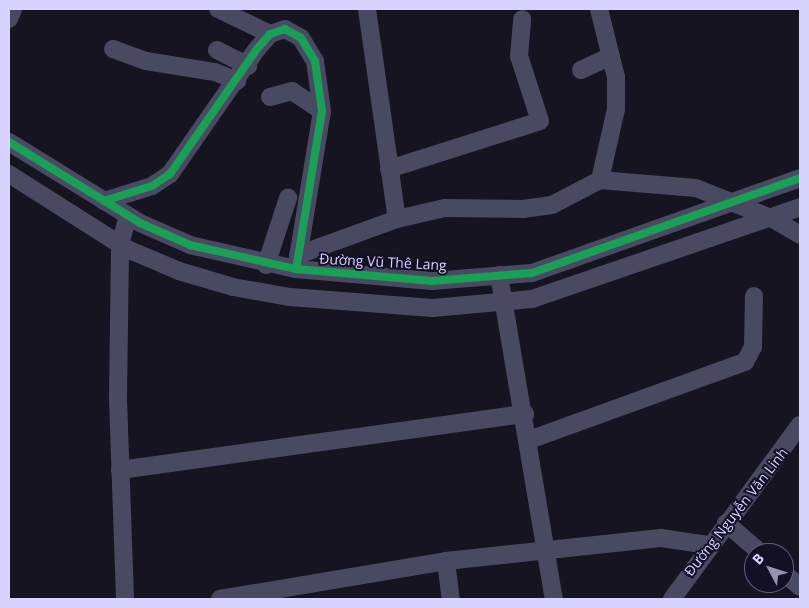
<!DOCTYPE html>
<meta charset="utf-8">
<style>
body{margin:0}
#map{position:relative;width:809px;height:608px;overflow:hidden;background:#161421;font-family:"Open Sans",sans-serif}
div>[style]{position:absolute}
.minor>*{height:18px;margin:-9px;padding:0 9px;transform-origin:9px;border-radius:9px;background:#4a4962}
.cycleway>*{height:8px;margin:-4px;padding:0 4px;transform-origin:4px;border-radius:4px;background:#1a9f57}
span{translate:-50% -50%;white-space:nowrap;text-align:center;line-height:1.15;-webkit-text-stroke:4px #130f26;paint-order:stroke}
.street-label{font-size:14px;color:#d9d4ff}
.frame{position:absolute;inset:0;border:10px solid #d9d4ff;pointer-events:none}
.north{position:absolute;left:744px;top:543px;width:50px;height:50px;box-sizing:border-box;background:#130f26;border:1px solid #625e7d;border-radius:50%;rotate:310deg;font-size:14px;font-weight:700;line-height:20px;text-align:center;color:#d9d4ff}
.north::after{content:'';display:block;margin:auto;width:18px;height:22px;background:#9591b1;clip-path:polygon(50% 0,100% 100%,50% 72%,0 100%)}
</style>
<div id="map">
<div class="minor">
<i style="left:218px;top:9px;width:58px;rotate:25.7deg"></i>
<i style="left:367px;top:9px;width:212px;rotate:81.9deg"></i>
<i style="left:397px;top:219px;width:49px;rotate:-12.9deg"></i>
<i style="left:445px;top:208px;width:78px;rotate:0.7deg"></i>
<i style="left:523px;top:209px;width:29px;rotate:-8deg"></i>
<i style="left:552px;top:205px;width:54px;rotate:-27.5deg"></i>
<i style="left:600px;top:180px;width:96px;rotate:4.8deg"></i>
<i style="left:696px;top:188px;width:81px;rotate:21.8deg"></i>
<i style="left:771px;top:218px;width:34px;rotate:30deg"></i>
<i style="left:599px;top:9px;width:70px;rotate:76deg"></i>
<i style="left:616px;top:77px;width:32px;rotate:90deg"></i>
<i style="left:616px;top:109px;width:73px;rotate:102.7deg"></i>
<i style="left:9px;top:19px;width:11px;rotate:-68deg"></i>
<i style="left:113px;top:49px;width:35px;rotate:20deg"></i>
<i style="left:146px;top:61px;width:70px;rotate:9.1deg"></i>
<i style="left:215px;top:72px;width:24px;rotate:22deg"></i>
<i style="left:217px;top:50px;width:35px;rotate:27deg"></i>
<i style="left:581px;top:70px;width:33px;rotate:-25deg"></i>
<i style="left:270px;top:97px;width:23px;rotate:-15deg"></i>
<i style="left:292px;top:91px;width:36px;rotate:34deg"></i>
<i style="left:9px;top:142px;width:154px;rotate:31.7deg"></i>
<i style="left:140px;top:223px;width:55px;rotate:23.7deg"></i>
<i style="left:190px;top:245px;width:109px;rotate:12.8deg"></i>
<i style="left:296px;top:269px;width:137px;rotate:5deg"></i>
<i style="left:432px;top:281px;width:100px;rotate:-4.6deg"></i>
<i style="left:532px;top:273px;width:284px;rotate:-19.5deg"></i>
<i style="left:389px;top:169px;width:158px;rotate:-17.6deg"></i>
<i style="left:540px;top:121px;width:68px;rotate:-107.9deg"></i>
<i style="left:519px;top:56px;width:37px;rotate:-85deg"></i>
<i style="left:9px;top:174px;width:140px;rotate:32.4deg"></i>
<i style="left:127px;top:249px;width:56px;rotate:22.9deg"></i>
<i style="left:179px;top:271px;width:56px;rotate:16.5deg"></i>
<i style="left:233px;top:287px;width:58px;rotate:10deg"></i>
<i style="left:290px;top:297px;width:143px;rotate:4.4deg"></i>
<i style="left:433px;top:308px;width:99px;rotate:-5.2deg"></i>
<i style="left:532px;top:299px;width:283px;rotate:-18.9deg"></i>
<i style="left:104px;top:201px;width:50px;rotate:-17.4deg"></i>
<i style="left:152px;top:186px;width:22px;rotate:-34deg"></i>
<i style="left:170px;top:174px;width:152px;rotate:-55.2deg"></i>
<i style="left:257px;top:49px;width:20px;rotate:-49deg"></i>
<i style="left:270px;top:34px;width:16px;rotate:-18deg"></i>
<i style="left:285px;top:29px;width:18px;rotate:29deg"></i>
<i style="left:301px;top:38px;width:27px;rotate:59deg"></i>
<i style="left:315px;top:61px;width:50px;rotate:82deg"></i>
<i style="left:322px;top:111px;width:160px;rotate:99.3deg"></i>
<i style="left:298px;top:255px;width:105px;rotate:-20deg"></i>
<i style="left:266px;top:265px;width:71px;rotate:-71.8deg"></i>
<i style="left:499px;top:275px;width:329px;rotate:80.4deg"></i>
<i style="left:529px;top:440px;width:230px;rotate:-19.9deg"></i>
<i style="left:745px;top:362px;width:17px;rotate:-62deg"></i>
<i style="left:753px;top:347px;width:51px;rotate:-88.9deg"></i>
<i style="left:120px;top:470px;width:409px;rotate:-7.9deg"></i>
<i style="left:726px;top:523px;width:46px;rotate:40.6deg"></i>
<i style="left:446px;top:561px;width:216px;rotate:-6.1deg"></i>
<i style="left:661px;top:538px;width:49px;rotate:8.3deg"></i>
<i style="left:784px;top:573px;width:21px;rotate:41deg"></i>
<i style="left:125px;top:599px;width:204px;rotate:-92deg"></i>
<i style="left:118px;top:395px;width:150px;rotate:-89.2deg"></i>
<i style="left:120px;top:245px;width:30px;rotate:-75deg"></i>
<i style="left:220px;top:599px;width:229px;rotate:-9.5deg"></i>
<i style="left:446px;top:561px;width:38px;rotate:83deg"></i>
<i style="left:672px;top:599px;width:216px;rotate:-53.7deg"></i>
</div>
<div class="cycleway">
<i style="left:9px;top:142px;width:154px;rotate:31.7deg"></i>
<i style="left:140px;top:223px;width:55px;rotate:23.7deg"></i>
<i style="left:190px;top:245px;width:109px;rotate:12.8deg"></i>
<i style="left:296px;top:269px;width:137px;rotate:5deg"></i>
<i style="left:432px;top:281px;width:100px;rotate:-4.6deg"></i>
<i style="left:532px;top:273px;width:284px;rotate:-19.5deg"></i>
<i style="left:104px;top:201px;width:50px;rotate:-17.4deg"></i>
<i style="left:152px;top:186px;width:22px;rotate:-34deg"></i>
<i style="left:170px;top:174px;width:152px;rotate:-55.2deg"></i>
<i style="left:257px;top:49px;width:20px;rotate:-49deg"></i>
<i style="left:270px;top:34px;width:16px;rotate:-18deg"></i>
<i style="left:285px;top:29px;width:18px;rotate:29deg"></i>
<i style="left:301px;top:38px;width:27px;rotate:59deg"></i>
<i style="left:315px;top:61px;width:50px;rotate:82deg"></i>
<i style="left:322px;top:111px;width:160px;rotate:99.3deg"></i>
</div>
<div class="street-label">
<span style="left:383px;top:262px;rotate:3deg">Đường Vũ Thê Lang</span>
<span style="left:736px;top:512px;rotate:-52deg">Đường Nguyễn Văn Linh</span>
</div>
<div class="frame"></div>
<div class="north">B</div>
</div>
